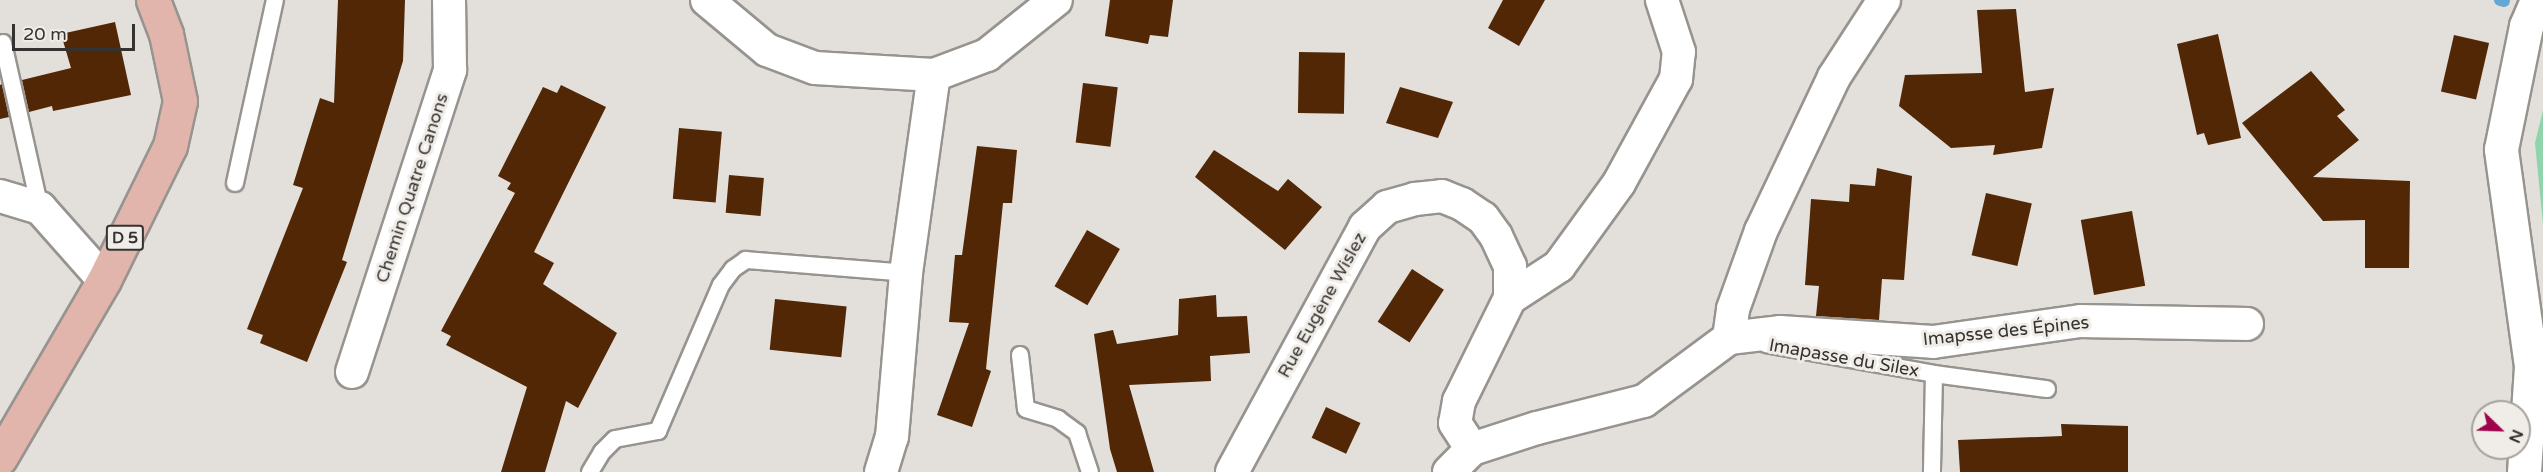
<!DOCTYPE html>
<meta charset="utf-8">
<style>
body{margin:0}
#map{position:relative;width:2543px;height:472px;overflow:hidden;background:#e3dfda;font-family:"Varela Round",sans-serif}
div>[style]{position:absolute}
.green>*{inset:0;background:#8fd4ab}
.stream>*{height:12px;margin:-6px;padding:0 6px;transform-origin:6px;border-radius:6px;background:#65a6d4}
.building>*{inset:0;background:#512705;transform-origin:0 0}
.roads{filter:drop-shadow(2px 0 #97948f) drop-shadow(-2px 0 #97948f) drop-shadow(0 2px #97948f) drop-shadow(0 -2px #97948f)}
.lane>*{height:16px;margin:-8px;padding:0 8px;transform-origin:8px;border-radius:8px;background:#fff}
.street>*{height:32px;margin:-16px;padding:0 16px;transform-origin:16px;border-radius:16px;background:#fff}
.secondary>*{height:33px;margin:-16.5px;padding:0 16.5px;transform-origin:16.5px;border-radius:16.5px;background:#fff}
.primary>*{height:33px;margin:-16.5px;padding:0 16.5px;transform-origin:16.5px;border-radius:16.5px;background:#e1b5ac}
span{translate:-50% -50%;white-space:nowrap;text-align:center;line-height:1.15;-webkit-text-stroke:6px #f0ece7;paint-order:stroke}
.shield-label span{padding:2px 4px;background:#f0ece7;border:2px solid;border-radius:4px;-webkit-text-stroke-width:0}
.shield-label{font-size:16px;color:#353331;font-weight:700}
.street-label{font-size:18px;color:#353331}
.north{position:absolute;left:2471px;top:400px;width:60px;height:60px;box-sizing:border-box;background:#f0ece7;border:2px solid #a5a29e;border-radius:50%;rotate:113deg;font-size:16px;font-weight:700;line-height:24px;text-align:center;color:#353331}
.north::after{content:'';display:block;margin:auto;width:21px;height:27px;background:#9e044b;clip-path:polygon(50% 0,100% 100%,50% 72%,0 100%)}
.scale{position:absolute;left:12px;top:24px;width:123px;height:27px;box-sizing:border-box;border:3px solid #353331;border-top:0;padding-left:8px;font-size:18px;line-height:21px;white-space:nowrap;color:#353331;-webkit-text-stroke:4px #f0ece7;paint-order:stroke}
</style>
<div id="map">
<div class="green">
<i style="clip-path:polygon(2543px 110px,2543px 224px,2535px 143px)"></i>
</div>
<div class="stream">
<i style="left:2500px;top:0;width:4px;rotate:14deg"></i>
</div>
<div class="building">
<i style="clip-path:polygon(338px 0,405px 0,403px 61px,342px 260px,347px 262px,307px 362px,260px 343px,263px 335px,247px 329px,303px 188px,293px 185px,320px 98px,334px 103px)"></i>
<i style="clip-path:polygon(1110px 0,1173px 0,1168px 37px,1150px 35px,1148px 44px,1105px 36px)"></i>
<i style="clip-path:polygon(1503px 0,1545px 0,1519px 46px,1488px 28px)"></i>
<i style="clip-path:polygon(2016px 9px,2025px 92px,2054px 88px,2042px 148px,1993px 155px,1995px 145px,1951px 148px,1899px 106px,1905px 75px,1982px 73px,1977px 10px)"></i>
<i style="clip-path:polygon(115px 22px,131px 95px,53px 111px,52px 106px,29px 112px,22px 80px,71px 68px,61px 34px)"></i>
<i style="clip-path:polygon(2218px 34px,2241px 138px,2208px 145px,2204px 133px,2197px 135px,2177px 44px)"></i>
<i style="left:2454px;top:35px;width:36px;height:58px;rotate:13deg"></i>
<i style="left:1299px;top:52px;width:46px;height:61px;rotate:1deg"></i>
<i style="clip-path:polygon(2311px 71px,2345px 110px,2337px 116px,2359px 140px,2313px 177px,2410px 181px,2409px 268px,2365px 268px,2365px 220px,2323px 221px,2242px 123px)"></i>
<i style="left:1083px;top:83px;width:35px;height:60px;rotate:7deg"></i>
<i style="clip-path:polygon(2px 84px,9px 117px,0 119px,0 85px)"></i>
<i style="clip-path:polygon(561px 85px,606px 107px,534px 252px,554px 263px,543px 284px,617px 333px,578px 408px,566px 401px,545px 472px,501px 472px,527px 387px,446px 345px,451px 336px,441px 331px,515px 193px,507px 189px,511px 183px,498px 176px,543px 87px,557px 93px)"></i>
<i style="clip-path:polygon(1400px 87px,1453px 102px,1438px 138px,1386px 123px)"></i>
<i style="left:679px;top:128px;width:43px;height:71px;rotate:5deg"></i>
<i style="clip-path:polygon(977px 146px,1017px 150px,1012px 203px,1003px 203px,986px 369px,991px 371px,972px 427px,937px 415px,969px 323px,949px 322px,955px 255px,962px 255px)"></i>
<i style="clip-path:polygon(1214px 150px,1278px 191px,1288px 179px,1322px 207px,1285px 250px,1195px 177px)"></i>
<i style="clip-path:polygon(1877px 168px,1912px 176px,1904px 280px,1882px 279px,1879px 320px,1816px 316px,1819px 286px,1805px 285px,1811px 199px,1849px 202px,1850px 184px,1875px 186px)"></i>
<i style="left:729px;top:175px;width:35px;height:38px;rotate:5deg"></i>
<i style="left:1986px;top:193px;width:47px;height:64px;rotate:13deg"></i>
<i style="left:2132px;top:211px;width:76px;height:52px;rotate:80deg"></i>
<i style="left:1087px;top:230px;width:38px;height:65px;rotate:30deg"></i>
<i style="left:1412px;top:269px;width:38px;height:63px;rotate:33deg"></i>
<i style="clip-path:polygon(1216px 295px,1217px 317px,1247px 316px,1250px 353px,1210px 356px,1211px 381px,1129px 385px,1154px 472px,1117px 472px,1110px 449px,1094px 334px,1113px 330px,1117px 344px,1178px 335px,1179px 299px)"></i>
<i style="left:775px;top:299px;width:72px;height:51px;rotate:6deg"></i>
<i style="left:1326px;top:407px;width:38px;height:34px;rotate:25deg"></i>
<i style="clip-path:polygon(2061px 424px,2128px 426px,2128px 472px,1960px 472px,1958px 440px,2062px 436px)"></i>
</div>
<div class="roads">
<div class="lane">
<i style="left:3px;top:43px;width:169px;rotate:77.4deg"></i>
<i style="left:235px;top:183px;width:187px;rotate:-77.7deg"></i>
<i style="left:1766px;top:344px;width:171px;rotate:10.1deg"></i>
<i style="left:1934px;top:374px;width:98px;rotate:91.2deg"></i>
<i style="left:1020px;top:355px;width:54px;rotate:83.7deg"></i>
<i style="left:1026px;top:409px;width:34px;rotate:17deg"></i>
<i style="left:1058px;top:419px;width:24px;rotate:36deg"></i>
<i style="left:1077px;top:433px;width:41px;rotate:71.6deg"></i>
<i style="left:1934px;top:374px;width:114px;rotate:7.6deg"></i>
<i style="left:590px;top:472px;width:23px;rotate:-59deg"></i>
<i style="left:602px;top:452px;width:18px;rotate:-45deg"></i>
<i style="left:615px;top:439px;width:44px;rotate:-10.5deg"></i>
<i style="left:658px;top:431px;width:159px;rotate:-66.7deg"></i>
<i style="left:721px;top:285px;width:20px;rotate:-53deg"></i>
<i style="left:733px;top:269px;width:16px;rotate:-35deg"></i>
<i style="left:746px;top:260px;width:161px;rotate:4.6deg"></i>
</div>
<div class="street">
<i style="left:707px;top:0;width:78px;rotate:39.8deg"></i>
<i style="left:767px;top:50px;width:51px;rotate:20.6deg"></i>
<i style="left:815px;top:68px;width:119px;rotate:3.4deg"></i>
<i style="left:934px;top:75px;width:57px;rotate:-20.7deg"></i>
<i style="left:987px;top:55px;width:88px;rotate:-38.6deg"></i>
<i style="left:0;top:196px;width:42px;rotate:16.7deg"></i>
<i style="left:40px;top:208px;width:96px;rotate:48.4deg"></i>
<i style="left:1510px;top:298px;width:59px;rotate:-33.1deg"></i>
<i style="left:1559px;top:266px;width:102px;rotate:-54.1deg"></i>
<i style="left:1619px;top:183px;width:119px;rotate:-61.3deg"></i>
<i style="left:1676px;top:79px;width:27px;rotate:-84deg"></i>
<i style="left:1679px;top:52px;width:55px;rotate:-108.1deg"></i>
<i style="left:1729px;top:338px;width:51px;rotate:-6.7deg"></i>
<i style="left:1780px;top:332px;width:153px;rotate:3.7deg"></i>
<i style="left:1933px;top:342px;width:149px;rotate:-8.1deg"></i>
<i style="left:2081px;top:321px;width:166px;rotate:1deg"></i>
<i style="left:352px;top:372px;width:318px;rotate:-72deg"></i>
<i style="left:450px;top:70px;width:70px;rotate:-90.8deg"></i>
<i style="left:881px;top:472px;width:37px;rotate:-73deg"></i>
<i style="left:892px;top:437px;width:165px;rotate:-85.1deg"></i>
<i style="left:906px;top:273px;width:200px;rotate:-82deg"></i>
<i style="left:1232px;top:472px;width:279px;rotate:-61.5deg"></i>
<i style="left:1365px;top:227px;width:30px;rotate:-42deg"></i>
<i style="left:1387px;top:207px;width:29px;rotate:-16deg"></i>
<i style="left:1415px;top:199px;width:27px;rotate:-6deg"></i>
<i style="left:1442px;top:196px;width:22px;rotate:22deg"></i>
<i style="left:1462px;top:204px;width:25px;rotate:34deg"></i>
<i style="left:1483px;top:218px;width:22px;rotate:54deg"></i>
<i style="left:1496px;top:236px;width:33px;rotate:65deg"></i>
<i style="left:1510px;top:266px;width:32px;rotate:90deg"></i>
<i style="left:1510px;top:298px;width:115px;rotate:116.3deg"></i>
<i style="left:1459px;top:401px;width:22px;rotate:100deg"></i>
<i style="left:1455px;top:423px;width:31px;rotate:57deg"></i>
<i style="left:1449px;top:472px;width:33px;rotate:-45deg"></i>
<i style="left:1472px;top:449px;width:68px;rotate:-17.9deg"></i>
<i style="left:1537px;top:428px;width:110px;rotate:-14.2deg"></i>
<i style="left:1644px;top:401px;width:106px;rotate:-36.5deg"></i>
<i style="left:1729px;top:338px;width:29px;rotate:-82deg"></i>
<i style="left:1733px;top:309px;width:83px;rotate:-70.3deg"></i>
<i style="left:1761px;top:231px;width:170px;rotate:-64.6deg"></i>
<i style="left:1834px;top:77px;width:92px;rotate:-57deg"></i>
</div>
<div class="secondary">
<i style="left:2524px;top:472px;width:106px;rotate:-86.2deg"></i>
<i style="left:2531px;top:366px;width:219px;rotate:-97.9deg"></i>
<i style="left:2501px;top:149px;width:126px;rotate:-78.5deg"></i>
<i style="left:2526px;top:26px;width:28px;rotate:-67deg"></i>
</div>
<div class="primary">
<i style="left:0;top:458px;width:206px;rotate:-59.7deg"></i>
<i style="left:104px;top:280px;width:149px;rotate:-63.8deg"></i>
<i style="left:170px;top:146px;width:46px;rotate:-77.5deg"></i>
<i style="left:180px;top:101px;width:68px;rotate:-101.8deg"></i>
<i style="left:166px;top:34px;width:36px;rotate:-111deg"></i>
</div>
</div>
<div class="shield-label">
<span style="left:125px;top:238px">D 5</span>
</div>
<div class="street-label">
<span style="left:412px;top:188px;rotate:-72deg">Chemin Quatre Canons</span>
<span style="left:1322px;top:305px;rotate:-61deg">Rue Eugène Wislez</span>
<span style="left:2006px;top:331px;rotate:-6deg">Imapsse des Épines</span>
<span style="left:1844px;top:358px;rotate:10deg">Imapasse du Silex</span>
</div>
<div class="north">N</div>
<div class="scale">20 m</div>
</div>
